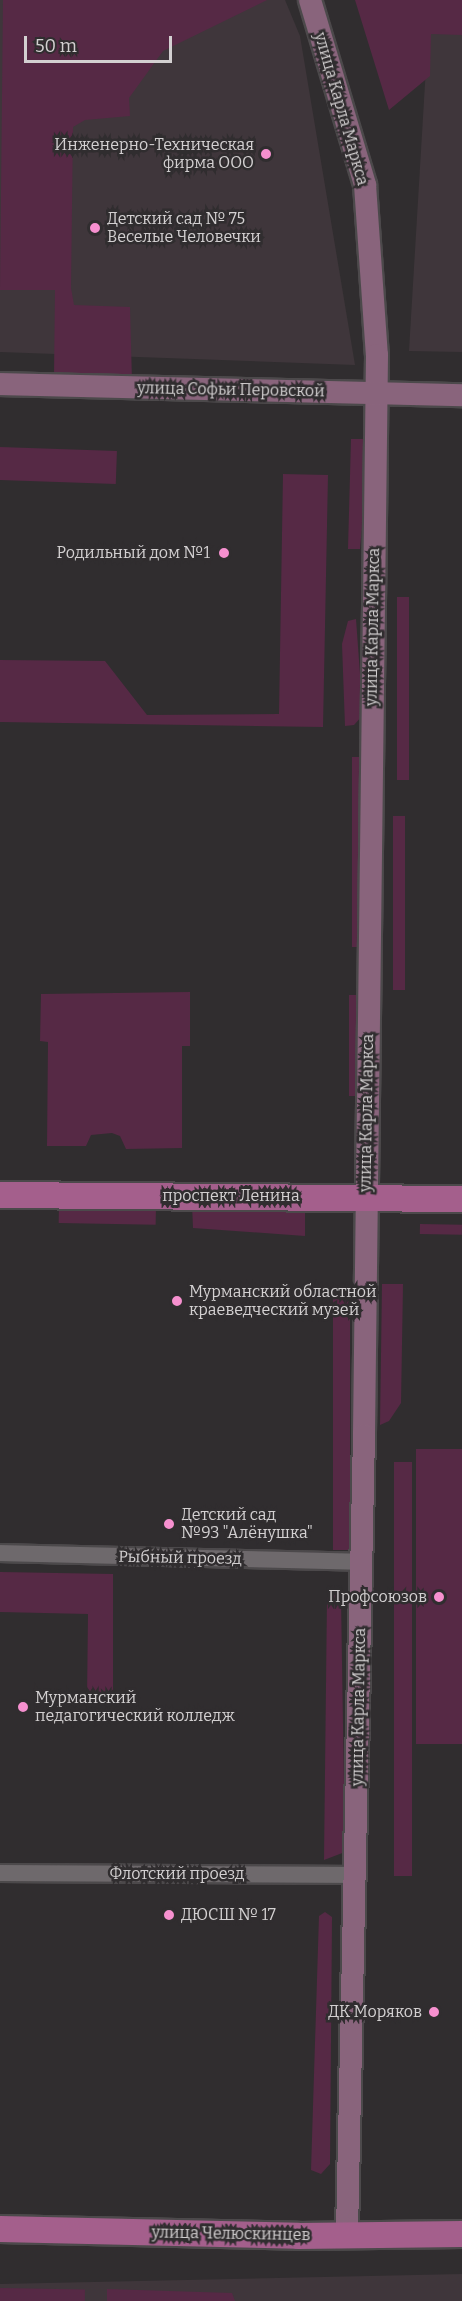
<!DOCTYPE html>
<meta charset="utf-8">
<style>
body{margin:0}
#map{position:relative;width:462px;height:2301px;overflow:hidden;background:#302d2f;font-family:Bitter,serif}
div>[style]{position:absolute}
.built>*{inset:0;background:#3f363b}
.green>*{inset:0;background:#562945;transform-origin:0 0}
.roads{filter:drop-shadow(2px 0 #4c494b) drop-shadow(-2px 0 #4c494b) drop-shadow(0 2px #4c494b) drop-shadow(0 -2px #4c494b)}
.street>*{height:16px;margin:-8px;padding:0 8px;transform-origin:8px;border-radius:8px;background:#6e696c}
.secondary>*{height:22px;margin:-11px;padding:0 11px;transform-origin:11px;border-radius:11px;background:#89647c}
.primary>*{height:26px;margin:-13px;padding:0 13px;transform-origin:13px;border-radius:13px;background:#a45f8c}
.dots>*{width:16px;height:16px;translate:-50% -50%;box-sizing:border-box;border:3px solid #302d2f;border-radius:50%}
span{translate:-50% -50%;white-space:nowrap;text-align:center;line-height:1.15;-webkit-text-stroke:5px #302d2f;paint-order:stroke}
.street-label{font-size:16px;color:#d3d0d1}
.poi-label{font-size:16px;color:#d3d0d1}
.right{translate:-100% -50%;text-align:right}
.left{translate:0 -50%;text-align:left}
.scale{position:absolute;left:24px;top:36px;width:148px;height:27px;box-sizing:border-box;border:3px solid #d3d0d1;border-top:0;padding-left:8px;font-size:18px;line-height:21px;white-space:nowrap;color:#d3d0d1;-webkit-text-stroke:4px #302d2f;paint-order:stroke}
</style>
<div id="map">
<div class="built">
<i style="clip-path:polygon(0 0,285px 0,300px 36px,355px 365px,0 352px)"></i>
<i style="clip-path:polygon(429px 17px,462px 18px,462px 352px,409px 351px)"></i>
<i style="clip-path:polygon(462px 2274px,462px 2301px,0 2301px,0 2284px)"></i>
</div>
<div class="green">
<i style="clip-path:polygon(3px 0,267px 0,163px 51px,129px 98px,130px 116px,85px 120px,73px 127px,71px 288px,74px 305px,130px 307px,132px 381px,54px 376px,55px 290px,0 290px)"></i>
<i style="clip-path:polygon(355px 0,462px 0,462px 35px,431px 34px,430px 76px,389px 110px)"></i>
<i style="clip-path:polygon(351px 439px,370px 439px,360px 549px,348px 549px)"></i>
<i style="left:0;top:447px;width:117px;height:33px;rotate:2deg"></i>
<i style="clip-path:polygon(283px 474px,328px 475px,323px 727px,0 722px,0 660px,105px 661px,147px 715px,279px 714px)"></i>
<i style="left:397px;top:597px;width:12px;height:183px"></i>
<i style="clip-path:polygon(356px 619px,363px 715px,354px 725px,345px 726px,342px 644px,348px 621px)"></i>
<i style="left:352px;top:757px;width:10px;height:190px"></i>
<i style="left:393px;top:816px;width:12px;height:174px"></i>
<i style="clip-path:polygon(190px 992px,190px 1046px,182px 1046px,182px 1148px,126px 1149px,120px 1136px,112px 1133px,91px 1135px,86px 1146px,47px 1146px,48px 1042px,40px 1041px,41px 994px)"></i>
<i style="left:349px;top:995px;width:11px;height:101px"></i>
<i style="left:59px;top:1204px;width:97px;height:19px;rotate:1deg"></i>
<i style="clip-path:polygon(192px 1204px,305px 1206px,305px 1236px,193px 1228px)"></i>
<i style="left:420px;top:1224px;width:42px;height:10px;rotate:1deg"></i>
<i style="clip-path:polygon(382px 1284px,403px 1284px,401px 1403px,389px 1421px,380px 1425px)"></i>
<i style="left:333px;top:1286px;width:17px;height:264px"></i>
<i style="left:462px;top:1449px;width:295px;height:46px;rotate:90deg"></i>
<i style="left:394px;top:1462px;width:18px;height:414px"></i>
<i style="clip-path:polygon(0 1572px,113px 1574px,113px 1700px,87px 1700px,88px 1614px,0 1612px)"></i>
<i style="clip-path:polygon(334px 1594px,341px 1599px,345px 1852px,324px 1860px,327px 1598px)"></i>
<i style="clip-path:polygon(325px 1912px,332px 1917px,330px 2164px,321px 2174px,311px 2170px,319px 1916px)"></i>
<i style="left:0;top:2288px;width:85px;height:13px;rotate:1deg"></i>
<i style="clip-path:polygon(107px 2289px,232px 2293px,235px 2301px,107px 2301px)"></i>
</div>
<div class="roads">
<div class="street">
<i style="left:0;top:1553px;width:361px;rotate:1.4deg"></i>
<i style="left:0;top:1873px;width:355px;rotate:0.3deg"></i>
</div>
<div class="secondary">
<i style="left:310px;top:0;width:193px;rotate:73.4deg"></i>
<i style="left:365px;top:185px;width:170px;rotate:86deg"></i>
<i style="left:377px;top:355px;width:1080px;rotate:90.69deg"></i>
<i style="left:364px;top:1435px;width:800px;rotate:91.22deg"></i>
<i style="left:0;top:384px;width:462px;rotate:1.4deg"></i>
</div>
<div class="primary">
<i style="left:0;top:1195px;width:462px;rotate:0.5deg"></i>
<i style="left:0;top:2229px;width:298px;rotate:1.3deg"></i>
<i style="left:298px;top:2236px;width:164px;rotate:-0.7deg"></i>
</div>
</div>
<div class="dots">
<i style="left:266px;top:154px;background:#f690cf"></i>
<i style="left:95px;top:228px;background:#f690cf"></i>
<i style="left:224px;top:553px;background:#f690cf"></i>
<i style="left:177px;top:1301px;background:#f690cf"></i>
<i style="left:169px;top:1524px;background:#f690cf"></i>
<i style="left:439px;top:1597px;background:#f690cf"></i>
<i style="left:23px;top:1707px;background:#f690cf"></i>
<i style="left:169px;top:1915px;background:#f690cf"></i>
<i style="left:434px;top:2012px;background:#f690cf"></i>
</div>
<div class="street-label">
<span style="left:341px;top:109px;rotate:74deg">улица Карла Маркса</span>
<span style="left:231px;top:390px;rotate:1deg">улица Софьи Перовской</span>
<span style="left:373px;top:627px;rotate:-89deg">улица Карла Маркса</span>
<span style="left:367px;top:1113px;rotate:-89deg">улица Карла Маркса</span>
<span style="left:231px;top:1196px">проспект Ленина</span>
<span style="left:180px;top:1558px;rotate:1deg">Рыбный проезд</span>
<span style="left:359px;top:1707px;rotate:-89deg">улица Карла Маркса</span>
<span style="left:177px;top:1874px">Флотский проезд</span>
<span style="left:231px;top:2234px;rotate:1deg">улица Челюскинцев</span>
</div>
<div class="poi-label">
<span class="right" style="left:254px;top:154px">Инженерно-Техническая<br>фирма ООО</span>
<span class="left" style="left:107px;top:228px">Детский сад № 75<br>Веселые Человечки</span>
<span class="right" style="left:210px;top:553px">Родильный дом №1</span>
<span class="left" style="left:189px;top:1301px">Мурманский областной<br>краеведческий музей</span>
<span class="left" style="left:181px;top:1524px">Детский сад<br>№93 "Алёнушка"</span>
<span class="right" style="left:427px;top:1597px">Профсоюзов</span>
<span class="left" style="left:35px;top:1707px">Мурманский<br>педагогический колледж</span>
<span class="left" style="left:181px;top:1915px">ДЮСШ № 17</span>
<span class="right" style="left:422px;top:2012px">ДК Моряков</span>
</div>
<div class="scale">50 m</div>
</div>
